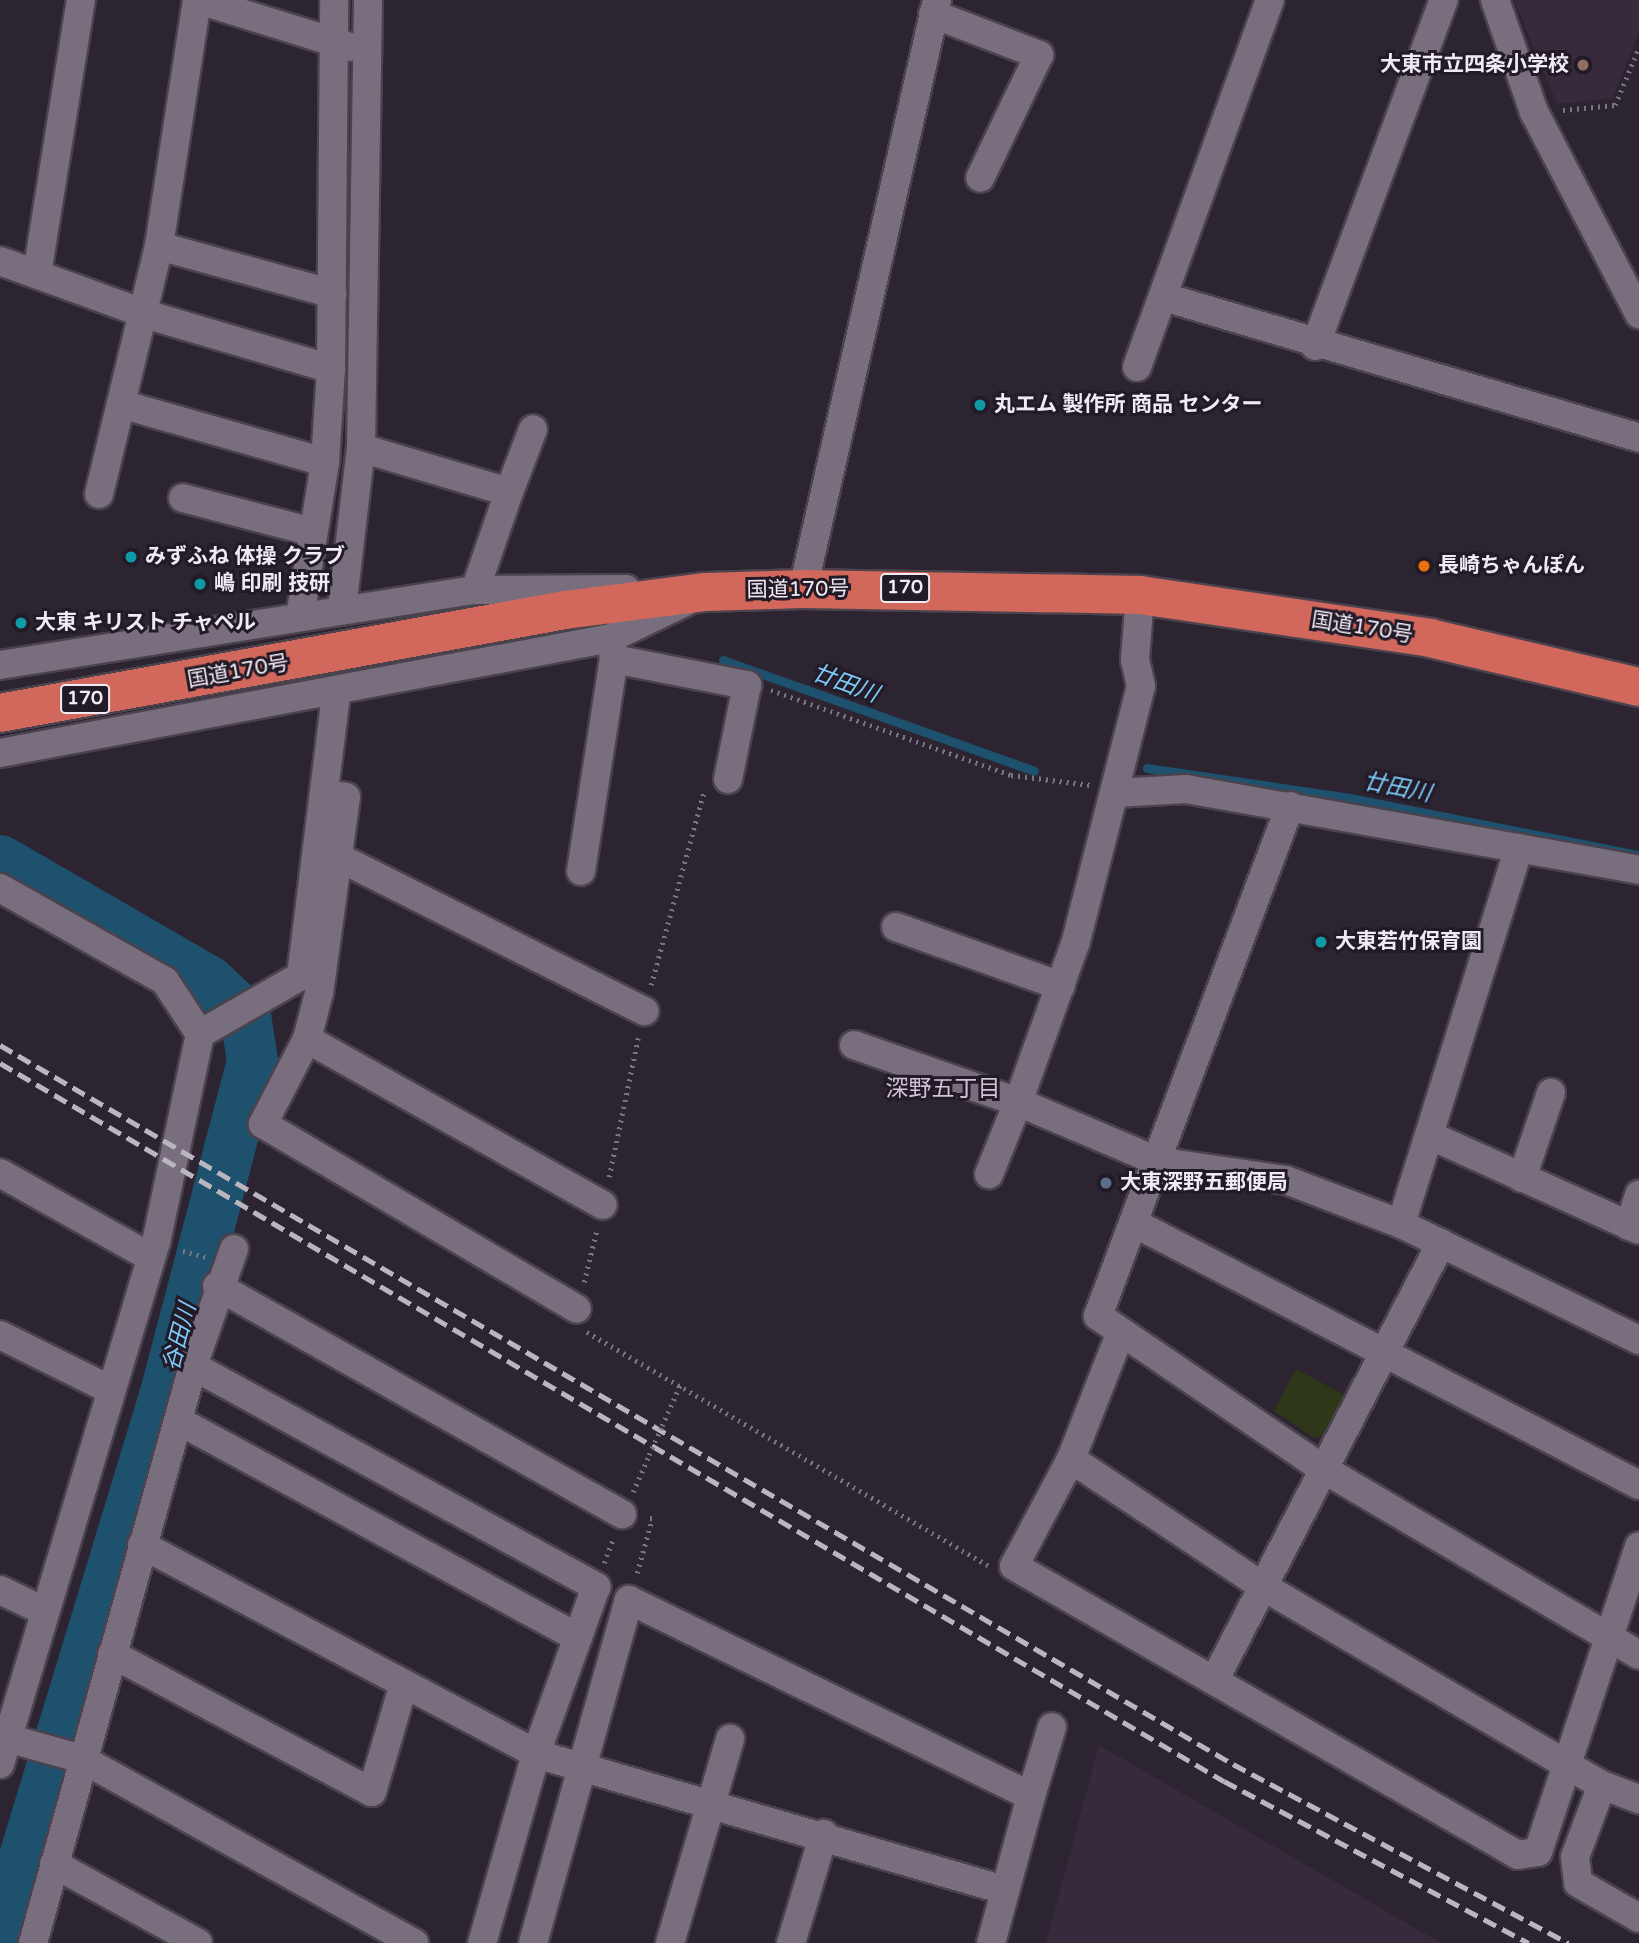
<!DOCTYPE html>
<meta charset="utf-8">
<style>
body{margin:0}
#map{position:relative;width:1639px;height:1943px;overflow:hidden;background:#2c2431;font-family:"Varela Round","Noto Sans JP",sans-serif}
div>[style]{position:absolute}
.built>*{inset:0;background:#372a3d}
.green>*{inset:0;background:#2e3718}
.stream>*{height:9px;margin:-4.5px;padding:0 4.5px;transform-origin:4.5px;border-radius:4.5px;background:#1d516d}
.river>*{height:51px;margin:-25.5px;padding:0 25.5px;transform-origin:25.5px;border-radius:25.5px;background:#1d516d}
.path>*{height:4.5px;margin-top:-2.25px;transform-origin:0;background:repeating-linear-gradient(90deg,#7c7581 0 2px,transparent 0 7px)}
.roads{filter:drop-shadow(2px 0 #4a424d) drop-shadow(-2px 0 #4a424d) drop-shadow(0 2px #4a424d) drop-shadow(0 -2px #4a424d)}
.minor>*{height:28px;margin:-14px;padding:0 14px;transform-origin:14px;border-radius:14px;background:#796e7e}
.highway>*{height:38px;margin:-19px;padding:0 19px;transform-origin:19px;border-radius:19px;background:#d1685b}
.rail>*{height:5px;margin-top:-2.5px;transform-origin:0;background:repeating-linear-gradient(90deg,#bbb5bf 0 14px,transparent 0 21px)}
.path-bridge>*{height:4.5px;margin-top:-2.25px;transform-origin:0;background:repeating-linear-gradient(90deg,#7c7581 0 2px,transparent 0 7px)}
.dots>*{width:19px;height:19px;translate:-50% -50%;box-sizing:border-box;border:4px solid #231a27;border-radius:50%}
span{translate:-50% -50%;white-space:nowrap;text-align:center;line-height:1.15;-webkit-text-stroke:6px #231a27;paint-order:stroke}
.shield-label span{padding:2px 5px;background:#231a27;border:2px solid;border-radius:5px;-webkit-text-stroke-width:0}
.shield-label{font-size:19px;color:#f0eaf3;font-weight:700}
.poi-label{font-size:21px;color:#f0eaf3;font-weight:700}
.right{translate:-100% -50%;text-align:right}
.left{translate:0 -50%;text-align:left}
.street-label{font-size:21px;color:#f0eaf3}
.water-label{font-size:23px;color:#7dcbfa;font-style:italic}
.neighbourhood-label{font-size:23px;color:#cfc3d5}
</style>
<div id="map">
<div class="built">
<i style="clip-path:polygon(1514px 0,1639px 0,1639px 32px,1613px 98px,1557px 104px)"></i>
<i style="clip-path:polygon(1099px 1745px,1441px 1943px,1046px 1943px)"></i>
</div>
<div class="green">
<i style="clip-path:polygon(1296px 1369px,1352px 1399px,1334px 1432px,1314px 1438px,1274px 1411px)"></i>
</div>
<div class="stream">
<i style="left:723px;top:660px;width:330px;rotate:19.6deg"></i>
<i style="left:1147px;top:768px;width:205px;rotate:8.4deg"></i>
<i style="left:1350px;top:798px;width:295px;rotate:11.2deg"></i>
</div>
<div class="river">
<i style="left:0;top:860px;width:241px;rotate:30.1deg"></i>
<i style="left:209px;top:981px;width:50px;rotate:43.4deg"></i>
<i style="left:245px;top:1015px;width:47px;rotate:81.3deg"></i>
<i style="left:252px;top:1061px;width:336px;rotate:104.7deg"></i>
<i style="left:167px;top:1386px;width:574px;rotate:106.92deg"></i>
</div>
<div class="path">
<i style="left:1563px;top:110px;width:52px;rotate:-5.5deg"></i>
<i style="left:1615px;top:105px;width:63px;rotate:-67.5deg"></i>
<i style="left:771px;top:690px;width:255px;rotate:19.5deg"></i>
<i style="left:1011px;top:775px;width:80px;rotate:7.2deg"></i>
<i style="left:651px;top:985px;width:201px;rotate:-74.7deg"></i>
<i style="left:609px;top:1177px;width:142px;rotate:-78.2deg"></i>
<i style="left:183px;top:1251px;width:23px;rotate:15deg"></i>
<i style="left:584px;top:1282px;width:55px;rotate:-76.2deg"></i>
<i style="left:587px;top:1332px;width:464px;rotate:30.2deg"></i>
<i style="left:662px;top:1426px;width:45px;rotate:-66.3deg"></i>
<i style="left:633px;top:1492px;width:40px;rotate:-66.6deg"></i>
<i style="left:604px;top:1563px;width:26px;rotate:-69deg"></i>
<i style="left:637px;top:1573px;width:56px;rotate:-74.5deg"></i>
<i style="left:652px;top:1519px;width:5px;rotate:-169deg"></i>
</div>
<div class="roads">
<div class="minor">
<i style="left:199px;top:0;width:158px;rotate:17.3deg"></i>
<i style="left:1495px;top:0;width:119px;rotate:70.8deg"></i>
<i style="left:1534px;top:112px;width:228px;rotate:62.5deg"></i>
<i style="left:933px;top:14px;width:114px;rotate:21.1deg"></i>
<i style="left:1039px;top:55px;width:136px;rotate:115.6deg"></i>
<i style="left:159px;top:246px;width:180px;rotate:15.4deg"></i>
<i style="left:0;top:261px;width:158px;rotate:20deg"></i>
<i style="left:148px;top:315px;width:191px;rotate:16.4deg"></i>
<i style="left:37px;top:274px;width:278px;rotate:-80.9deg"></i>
<i style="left:1164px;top:297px;width:495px;rotate:16.5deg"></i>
<i style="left:1315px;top:346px;width:369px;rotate:-69.6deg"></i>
<i style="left:1137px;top:367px;width:390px;rotate:-70.1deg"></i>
<i style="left:121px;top:404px;width:212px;rotate:15.9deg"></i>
<i style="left:361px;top:448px;width:154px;rotate:16.6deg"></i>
<i style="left:509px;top:492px;width:104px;rotate:109.1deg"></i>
<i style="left:509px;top:492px;width:67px;rotate:-69.1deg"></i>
<i style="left:99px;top:494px;width:255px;rotate:-76.4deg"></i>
<i style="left:159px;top:246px;width:249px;rotate:-81.2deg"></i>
<i style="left:183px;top:498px;width:134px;rotate:14.7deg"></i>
<i style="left:803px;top:589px;width:604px;rotate:-77.18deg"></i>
<i style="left:1140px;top:595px;width:65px;rotate:94.4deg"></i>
<i style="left:1135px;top:660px;width:27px;rotate:77deg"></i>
<i style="left:1141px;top:686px;width:266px;rotate:104.3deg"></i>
<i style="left:1075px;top:944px;width:168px;rotate:109.8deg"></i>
<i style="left:1018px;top:1102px;width:151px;rotate:23deg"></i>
<i style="left:1157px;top:1161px;width:130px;rotate:8.4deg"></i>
<i style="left:1286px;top:1180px;width:123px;rotate:20.9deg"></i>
<i style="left:1401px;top:1224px;width:265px;rotate:26deg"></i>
<i style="left:342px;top:609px;width:162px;rotate:-83.3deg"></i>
<i style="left:361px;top:448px;width:448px;rotate:-89.1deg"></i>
<i style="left:300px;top:617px;width:157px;rotate:-80.8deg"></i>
<i style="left:325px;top:462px;width:93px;rotate:-86.3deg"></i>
<i style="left:331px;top:369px;width:369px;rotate:-89.5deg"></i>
<i style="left:611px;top:638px;width:21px;rotate:82deg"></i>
<i style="left:614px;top:659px;width:136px;rotate:11.1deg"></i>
<i style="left:747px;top:685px;width:96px;rotate:101.4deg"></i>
<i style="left:0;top:665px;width:481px;rotate:-9deg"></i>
<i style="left:475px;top:590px;width:151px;rotate:-0.4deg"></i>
<i style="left:0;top:753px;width:622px;rotate:-10.66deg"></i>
<i style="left:611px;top:638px;width:82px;rotate:-25.9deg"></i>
<i style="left:1116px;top:793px;width:70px;rotate:-3.3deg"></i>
<i style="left:1186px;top:789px;width:460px;rotate:10.1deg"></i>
<i style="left:325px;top:794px;width:21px;rotate:8deg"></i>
<i style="left:346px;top:797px;width:198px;rotate:97.8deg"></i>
<i style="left:319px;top:993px;width:48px;rotate:104.6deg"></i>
<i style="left:307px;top:1039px;width:96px;rotate:117.4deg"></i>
<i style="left:263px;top:1124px;width:364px;rotate:30.5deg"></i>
<i style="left:1290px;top:806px;width:545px;rotate:110.63deg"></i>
<i style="left:1098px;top:1316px;width:274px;rotate:34.2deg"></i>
<i style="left:1325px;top:1470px;width:364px;rotate:30.5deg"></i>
<i style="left:338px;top:857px;width:343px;rotate:26.7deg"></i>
<i style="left:581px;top:871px;width:215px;rotate:-81.2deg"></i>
<i style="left:0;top:888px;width:189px;rotate:29.4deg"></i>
<i style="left:165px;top:981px;width:64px;rotate:56.6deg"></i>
<i style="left:200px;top:1034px;width:213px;rotate:101.9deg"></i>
<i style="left:156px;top:1242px;width:545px;rotate:106.64deg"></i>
<i style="left:896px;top:927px;width:175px;rotate:19.7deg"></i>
<i style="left:200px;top:1034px;width:116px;rotate:-29.9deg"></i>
<i style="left:301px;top:976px;width:283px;rotate:-82.9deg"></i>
<i style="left:307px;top:1039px;width:339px;rotate:29.3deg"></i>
<i style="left:854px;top:1045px;width:174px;rotate:19.2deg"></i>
<i style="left:1018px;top:1102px;width:78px;rotate:111.9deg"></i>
<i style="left:1429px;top:1135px;width:230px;rotate:24.3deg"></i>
<i style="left:0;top:1173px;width:172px;rotate:29.2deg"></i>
<i style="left:1522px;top:1178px;width:90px;rotate:-71.2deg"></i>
<i style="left:1134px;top:1223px;width:569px;rotate:27.42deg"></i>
<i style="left:1401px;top:1224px;width:394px;rotate:-72.6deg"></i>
<i style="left:1629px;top:1226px;width:33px;rotate:-72deg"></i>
<i style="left:217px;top:1286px;width:465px;rotate:29.4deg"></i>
<i style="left:1120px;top:1334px;width:134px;rotate:111.4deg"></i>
<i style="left:1071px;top:1459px;width:121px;rotate:118deg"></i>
<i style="left:1014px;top:1566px;width:581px;rotate:29.83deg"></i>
<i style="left:1518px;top:1855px;width:20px;rotate:-9deg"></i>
<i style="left:1538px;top:1852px;width:322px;rotate:-71.7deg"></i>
<i style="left:0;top:1335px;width:124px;rotate:26.4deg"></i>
<i style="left:193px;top:1366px;width:460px;rotate:28.7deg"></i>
<i style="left:596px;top:1587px;width:177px;rotate:109.8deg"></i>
<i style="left:536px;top:1754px;width:197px;rotate:105.9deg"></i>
<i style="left:179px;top:1421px;width:454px;rotate:28.5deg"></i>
<i style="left:1071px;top:1459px;width:232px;rotate:33.6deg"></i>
<i style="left:1264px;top:1587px;width:392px;rotate:30.4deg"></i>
<i style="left:1602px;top:1785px;width:40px;rotate:21deg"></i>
<i style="left:142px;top:1545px;width:446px;rotate:27.9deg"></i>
<i style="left:536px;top:1754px;width:488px;rotate:16.2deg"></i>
<i style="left:0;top:1590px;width:49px;rotate:25.5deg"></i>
<i style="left:112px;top:1654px;width:294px;rotate:28deg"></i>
<i style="left:372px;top:1792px;width:109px;rotate:-73.6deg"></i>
<i style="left:1214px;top:1681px;width:493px;rotate:-62.6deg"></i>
<i style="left:7px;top:1738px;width:78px;rotate:15.6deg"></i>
<i style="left:82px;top:1759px;width:380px;rotate:29deg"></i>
<i style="left:1602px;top:1785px;width:77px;rotate:110.6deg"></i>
<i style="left:1575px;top:1857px;width:26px;rotate:83deg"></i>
<i style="left:1578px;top:1883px;width:70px;rotate:29.8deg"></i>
<i style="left:1031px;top:1796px;width:72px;rotate:-73.1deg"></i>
<i style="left:54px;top:1864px;width:164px;rotate:28.7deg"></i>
<i style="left:33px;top:1943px;width:599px;rotate:-74.5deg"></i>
<i style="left:193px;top:1366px;width:124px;rotate:-70.7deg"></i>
<i style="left:533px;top:1943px;width:356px;rotate:-74.4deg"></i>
<i style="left:629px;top:1600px;width:447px;rotate:26deg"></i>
<i style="left:1031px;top:1796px;width:152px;rotate:105.2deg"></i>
<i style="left:670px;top:1943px;width:213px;rotate:-73.6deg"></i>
<i style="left:791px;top:1943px;width:114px;rotate:-73.2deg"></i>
</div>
<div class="highway">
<i style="left:0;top:713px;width:574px;rotate:-10.33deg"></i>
<i style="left:565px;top:610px;width:142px;rotate:-7.3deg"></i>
<i style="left:706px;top:592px;width:97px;rotate:-1.8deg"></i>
<i style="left:803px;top:589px;width:337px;rotate:1deg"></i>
<i style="left:1140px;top:595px;width:293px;rotate:8.4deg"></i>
<i style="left:1430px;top:638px;width:215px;rotate:13.2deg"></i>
</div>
</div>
<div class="rail">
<i style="left:0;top:1045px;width:1427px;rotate:30.25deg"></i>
<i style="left:1233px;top:1764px;width:380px;rotate:28.1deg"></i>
<i style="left:0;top:1063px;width:1419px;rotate:30.4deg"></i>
<i style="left:1224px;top:1781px;width:345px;rotate:28deg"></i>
</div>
<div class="path-bridge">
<i style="left:649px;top:1455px;width:32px;rotate:-66deg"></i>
</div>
<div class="dots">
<i style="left:1583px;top:65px;background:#8d6e63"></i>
<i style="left:980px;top:405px;background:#0f9aa8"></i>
<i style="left:131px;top:557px;background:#0f9aa8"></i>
<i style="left:1424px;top:566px;background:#e8710a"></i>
<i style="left:200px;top:584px;background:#0f9aa8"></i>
<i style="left:21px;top:623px;background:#0f9aa8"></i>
<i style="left:1321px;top:942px;background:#0f9aa8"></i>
<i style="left:1106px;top:1183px;background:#5c6f8a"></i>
</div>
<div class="shield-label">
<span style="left:905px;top:588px">170</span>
<span style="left:85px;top:699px">170</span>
</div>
<div class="poi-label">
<span class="right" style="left:1569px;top:65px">大東市立四条小学校</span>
<span class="left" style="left:994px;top:405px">丸エム 製作所 商品 センター</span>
<span class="left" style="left:145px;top:557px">みずふね 体操 クラブ</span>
<span class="left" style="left:1438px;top:566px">長崎ちゃんぽん</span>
<span class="left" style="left:214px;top:584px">嶋 印刷 技研</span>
<span class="left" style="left:35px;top:623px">大東 キリスト チャペル</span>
<span class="left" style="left:1335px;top:942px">大東若竹保育園</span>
<span class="left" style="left:1120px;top:1183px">大東深野五郵便局</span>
</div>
<div class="street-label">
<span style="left:798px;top:590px;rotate:-1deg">国道170号</span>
<span style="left:1362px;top:628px;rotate:9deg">国道170号</span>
<span style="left:238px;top:672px;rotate:-10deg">国道170号</span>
</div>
<div class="water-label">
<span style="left:845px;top:684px;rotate:20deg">廿田川</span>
<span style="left:1397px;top:788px;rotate:11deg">廿田川</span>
<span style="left:180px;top:1337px;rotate:-75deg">谷田川</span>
</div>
<div class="neighbourhood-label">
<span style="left:943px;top:1089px">深野五丁目</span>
</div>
</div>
